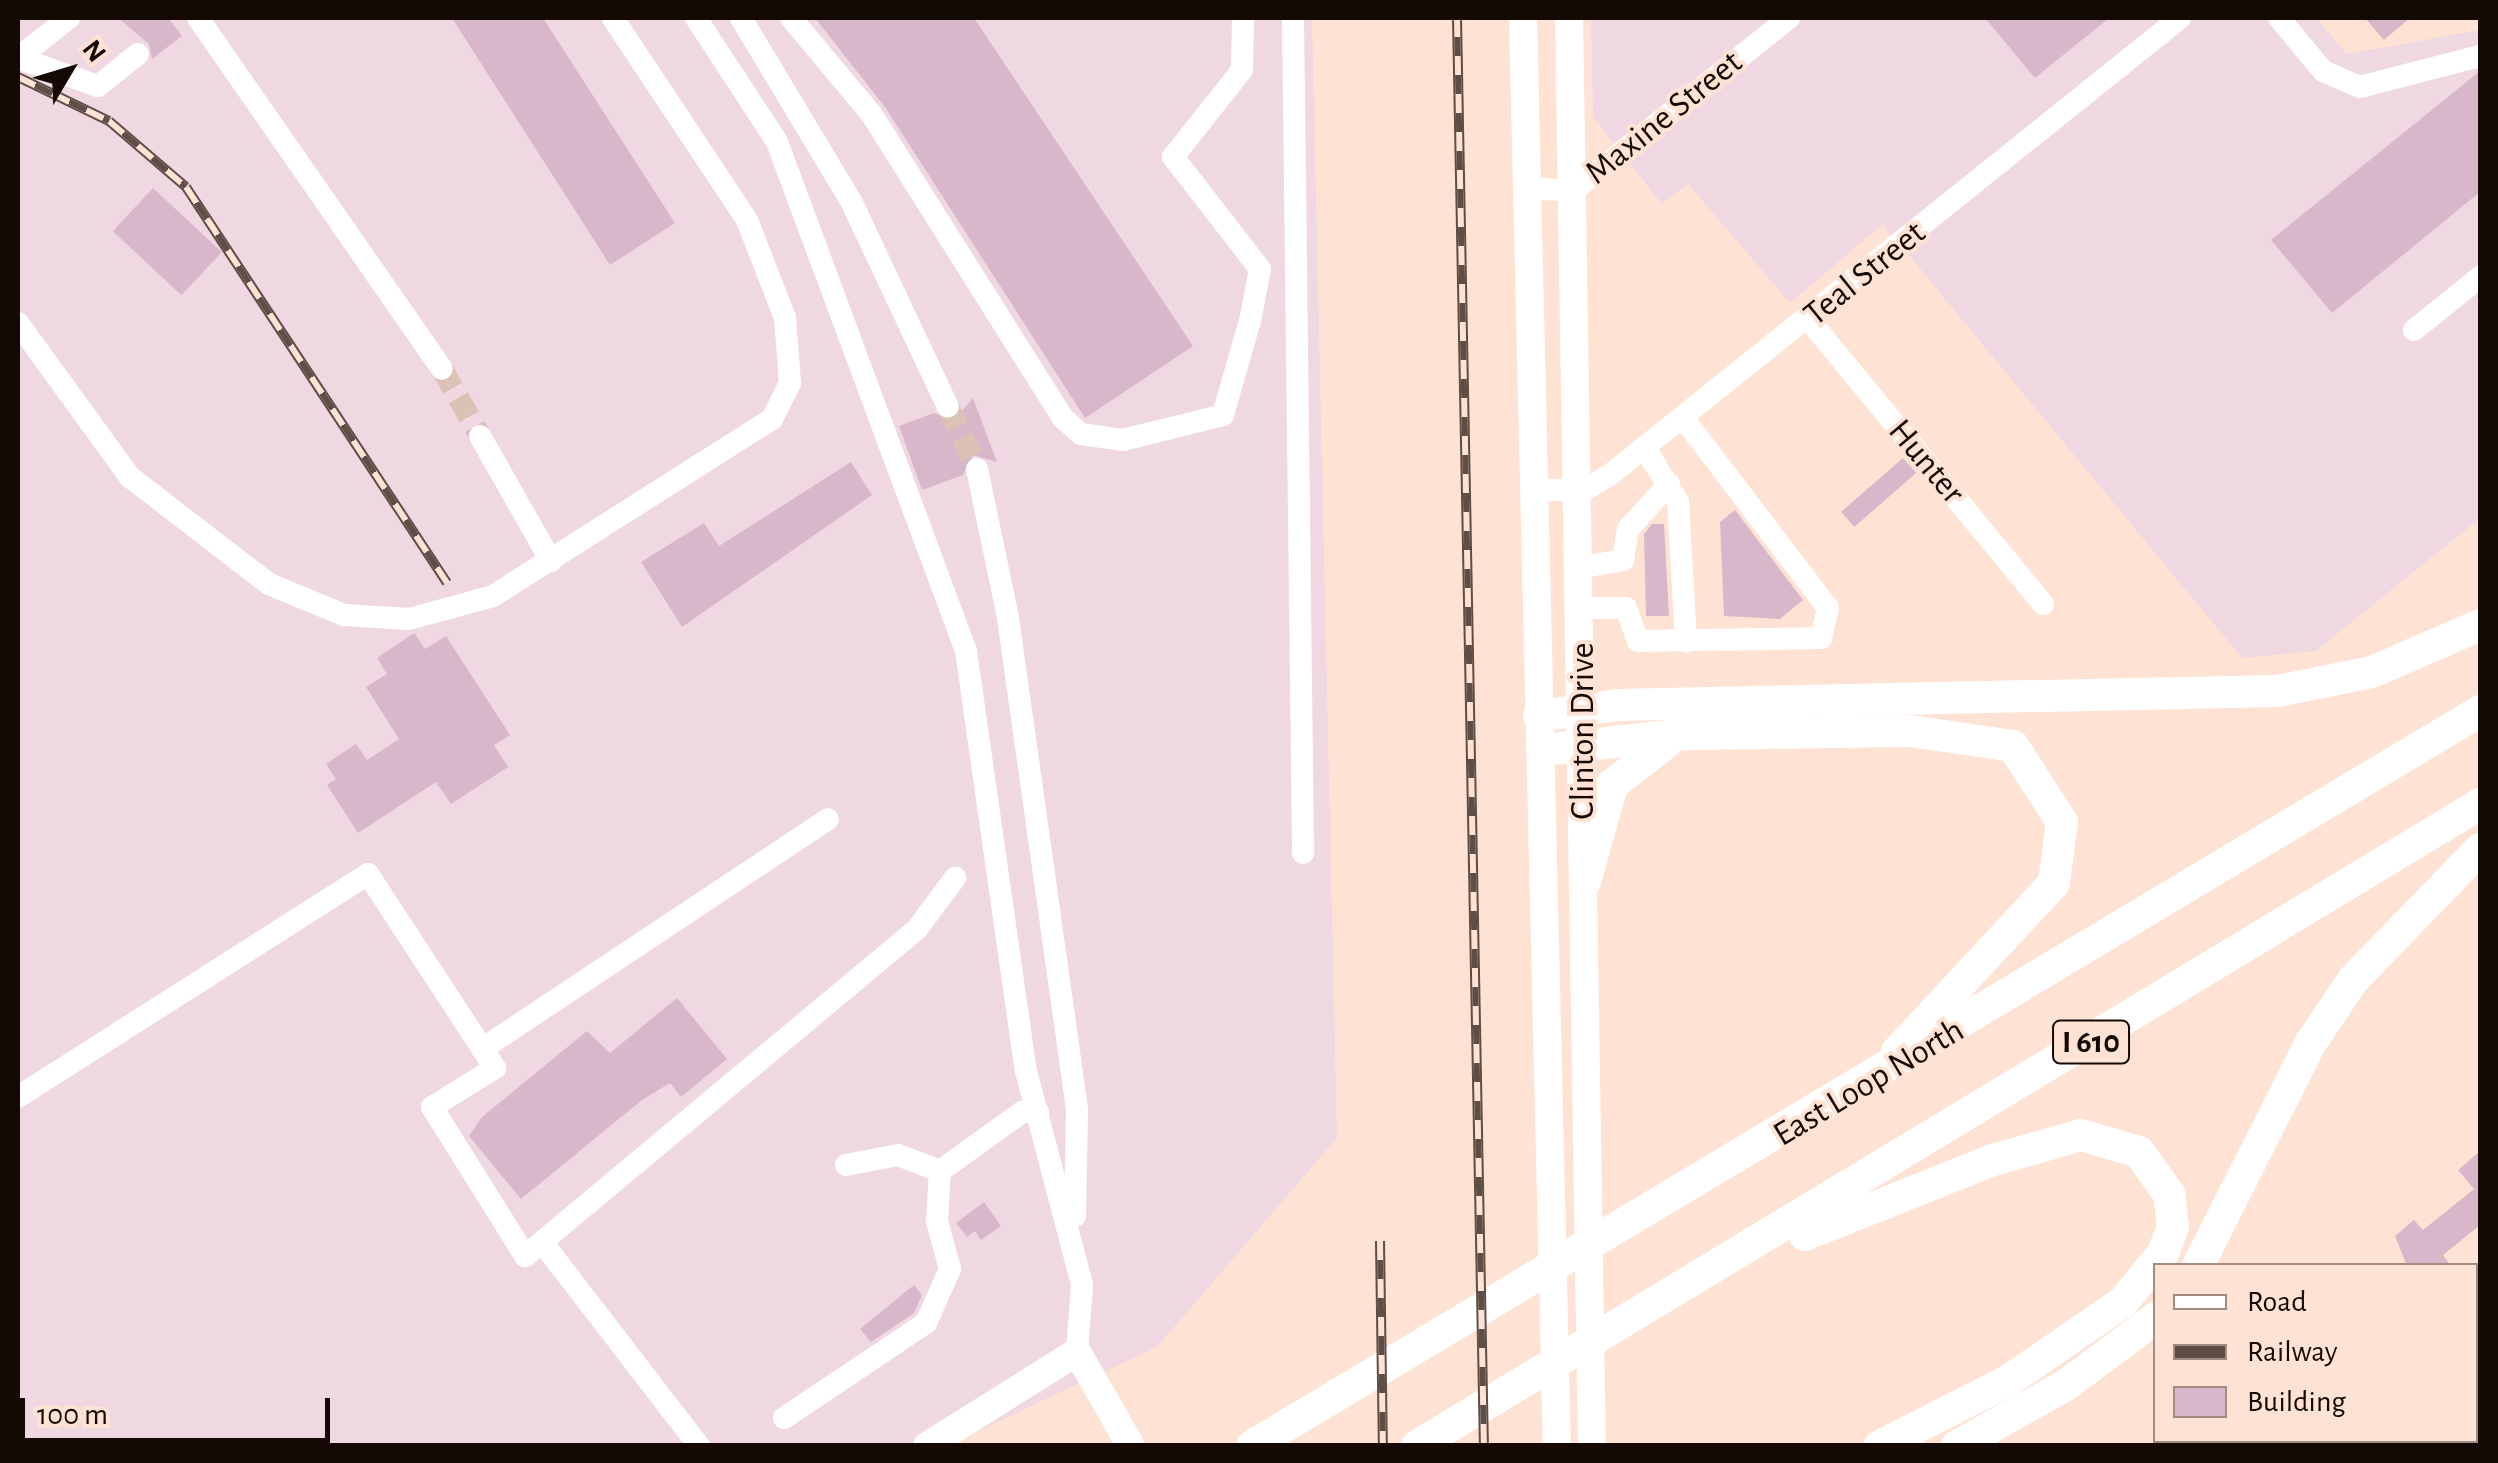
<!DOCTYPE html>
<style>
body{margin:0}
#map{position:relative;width:2498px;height:1463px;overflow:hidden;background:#fee3d4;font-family:"Alegreya Sans",sans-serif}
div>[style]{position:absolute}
.industrial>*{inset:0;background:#f0d8e2}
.building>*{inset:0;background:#d9b7ca;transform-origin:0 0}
.minor-tunnel>*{height:22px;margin-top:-11px;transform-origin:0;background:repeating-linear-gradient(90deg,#dbc2b5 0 22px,transparent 0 33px)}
.minor>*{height:22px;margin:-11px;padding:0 11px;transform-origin:11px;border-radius:11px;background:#fff}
.major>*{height:28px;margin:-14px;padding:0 14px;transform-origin:14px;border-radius:14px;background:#fff}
.highway>*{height:32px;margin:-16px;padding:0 16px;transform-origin:16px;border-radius:16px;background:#fff}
.rail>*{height:10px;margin-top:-5px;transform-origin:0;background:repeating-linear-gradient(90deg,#fee3d4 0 19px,#5e4e46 0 38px);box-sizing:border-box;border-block:2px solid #5e4e46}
span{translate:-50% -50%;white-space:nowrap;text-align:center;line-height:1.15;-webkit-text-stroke:8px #fee3d4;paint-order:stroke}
.shield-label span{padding:2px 8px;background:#fee3d4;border:2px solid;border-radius:8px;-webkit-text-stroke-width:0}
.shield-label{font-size:32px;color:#140904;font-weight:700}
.street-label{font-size:35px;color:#140904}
.frame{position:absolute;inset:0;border:20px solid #140904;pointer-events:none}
.legend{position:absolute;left:2153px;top:1263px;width:325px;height:180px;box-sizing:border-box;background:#fee3d4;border:2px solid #a08c81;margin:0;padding:12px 18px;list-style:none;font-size:30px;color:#140904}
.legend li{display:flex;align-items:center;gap:20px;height:50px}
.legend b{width:50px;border:2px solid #a08c81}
.north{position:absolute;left:20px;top:20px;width:100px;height:100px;-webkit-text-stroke:8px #fee3d4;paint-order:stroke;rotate:52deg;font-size:28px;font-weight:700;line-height:40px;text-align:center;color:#140904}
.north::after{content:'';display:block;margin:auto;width:35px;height:45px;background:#140904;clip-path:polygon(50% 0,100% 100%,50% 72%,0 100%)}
.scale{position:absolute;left:20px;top:1398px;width:310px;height:45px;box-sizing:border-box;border:5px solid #140904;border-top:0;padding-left:12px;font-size:30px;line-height:35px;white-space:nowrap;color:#140904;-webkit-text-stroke:8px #fee3d4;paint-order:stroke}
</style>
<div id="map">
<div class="industrial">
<i style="clip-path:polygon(18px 18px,1312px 18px,1337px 1138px,1157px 1347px,948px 1445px,18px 1445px)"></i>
<i style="clip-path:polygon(1591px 18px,2316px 18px,2347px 54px,2480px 30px,2480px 518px,2316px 651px,2242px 658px,1883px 224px,1790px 303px,1688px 184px,1662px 204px,1593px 117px)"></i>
</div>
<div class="building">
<i style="clip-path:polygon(118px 18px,168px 18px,182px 36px,152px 59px,149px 44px)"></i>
<i style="clip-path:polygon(452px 18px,543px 18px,675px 223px,610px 265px)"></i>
<i style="clip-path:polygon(815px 18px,974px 18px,1193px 346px,1085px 418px,885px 107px)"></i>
<i style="clip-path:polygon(1985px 18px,2109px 18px,2035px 78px)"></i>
<i style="clip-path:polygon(2365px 18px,2410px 18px,2384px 40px)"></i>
<i style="clip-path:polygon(2480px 71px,2480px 192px,2332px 313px,2271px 240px)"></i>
<i style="left:153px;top:188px;width:94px;height:59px;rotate:43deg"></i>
<i style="clip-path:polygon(973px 398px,997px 462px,973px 455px,963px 475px,922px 490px,899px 426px,934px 413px,953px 421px)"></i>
<i style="left:1903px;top:458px;width:20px;height:82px;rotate:49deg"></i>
<i style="clip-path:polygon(851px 462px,872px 495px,682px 627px,641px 562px,704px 523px,719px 546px)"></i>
<i style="clip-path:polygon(1735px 510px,1803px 600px,1780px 619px,1724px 616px,1720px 522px)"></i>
<i style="clip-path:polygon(1652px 524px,1664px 524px,1669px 616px,1646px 616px,1644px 534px)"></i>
<i style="clip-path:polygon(414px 633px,425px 649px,446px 636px,510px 735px,494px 745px,508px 767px,451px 804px,436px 782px,358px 833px,327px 785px,336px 779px,326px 764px,356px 744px,367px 760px,399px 739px,366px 687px,387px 674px,377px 658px)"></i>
<i style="clip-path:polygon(677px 998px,727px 1059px,681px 1097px,670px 1083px,642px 1100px,521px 1199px,469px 1136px,482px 1117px,587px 1031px,610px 1053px)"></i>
<i style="clip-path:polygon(2480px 1151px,2480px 1225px,2443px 1255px,2451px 1266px,2407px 1266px,2395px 1236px,2414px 1220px,2423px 1230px,2474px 1189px,2458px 1170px)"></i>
<i style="clip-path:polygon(984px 1202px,1001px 1226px,981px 1240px,975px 1231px,967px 1237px,956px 1223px)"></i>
<i style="clip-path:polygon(914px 1285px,922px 1295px,914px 1313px,871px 1342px,860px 1329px)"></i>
</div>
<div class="minor-tunnel">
<i style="left:442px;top:369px;width:77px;rotate:60.4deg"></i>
<i style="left:948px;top:407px;width:68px;rotate:64.9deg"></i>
</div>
<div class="minor">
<i style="left:198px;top:18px;width:427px;rotate:55.2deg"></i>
<i style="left:696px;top:18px;width:148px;rotate:56.8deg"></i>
<i style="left:777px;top:142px;width:543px;rotate:69.63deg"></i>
<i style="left:966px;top:651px;width:424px;rotate:81.9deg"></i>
<i style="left:1026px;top:1071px;width:221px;rotate:75.3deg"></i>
<i style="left:1082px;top:1285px;width:67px;rotate:94.3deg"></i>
<i style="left:741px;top:18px;width:216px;rotate:59deg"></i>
<i style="left:852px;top:203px;width:225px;rotate:64.8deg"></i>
<i style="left:791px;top:18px;width:126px;rotate:50.1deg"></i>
<i style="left:872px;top:115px;width:358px;rotate:57.8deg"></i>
<i style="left:1063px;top:418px;width:24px;rotate:42deg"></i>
<i style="left:1081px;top:434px;width:42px;rotate:8.1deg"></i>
<i style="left:1123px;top:440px;width:103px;rotate:-14deg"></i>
<i style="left:1223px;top:415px;width:98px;rotate:-74deg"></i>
<i style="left:1250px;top:321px;width:53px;rotate:-79.1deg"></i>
<i style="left:1260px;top:269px;width:142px;rotate:-127.8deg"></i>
<i style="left:1173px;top:157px;width:111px;rotate:-51.6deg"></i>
<i style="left:1242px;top:70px;width:52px;rotate:-88.9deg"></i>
<i style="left:1293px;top:18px;width:835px;rotate:89.31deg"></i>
<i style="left:2279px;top:18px;width:69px;rotate:50.3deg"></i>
<i style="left:2323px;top:71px;width:40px;rotate:23.4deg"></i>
<i style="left:2360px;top:87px;width:124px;rotate:-14.5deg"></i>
<i style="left:18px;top:58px;width:85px;rotate:19.3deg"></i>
<i style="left:98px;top:86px;width:51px;rotate:-38.7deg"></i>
<i style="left:18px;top:58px;width:65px;rotate:-38.1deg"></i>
<i style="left:1529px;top:188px;width:44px;rotate:3.9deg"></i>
<i style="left:1573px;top:191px;width:277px;rotate:-38.7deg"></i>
<i style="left:1809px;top:320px;width:368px;rotate:50.5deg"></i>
<i style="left:18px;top:323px;width:190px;rotate:54deg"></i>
<i style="left:130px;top:477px;width:175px;rotate:37.6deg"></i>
<i style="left:269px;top:584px;width:81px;rotate:22.5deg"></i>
<i style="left:344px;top:615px;width:65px;rotate:3.5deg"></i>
<i style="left:409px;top:619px;width:87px;rotate:-15.3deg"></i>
<i style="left:493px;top:596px;width:330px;rotate:-32.4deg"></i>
<i style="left:772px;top:419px;width:40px;rotate:-63.4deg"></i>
<i style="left:790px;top:383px;width:65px;rotate:-94.4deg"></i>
<i style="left:785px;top:318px;width:105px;rotate:-111.2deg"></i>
<i style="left:747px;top:220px;width:242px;rotate:-123.6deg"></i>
<i style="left:2414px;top:330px;width:85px;rotate:-38.8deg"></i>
<i style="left:480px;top:436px;width:144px;rotate:60.4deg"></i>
<i style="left:1645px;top:448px;width:63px;rotate:58.6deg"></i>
<i style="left:1678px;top:502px;width:140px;rotate:86.7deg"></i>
<i style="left:977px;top:469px;width:152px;rotate:78.2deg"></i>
<i style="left:1008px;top:618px;width:498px;rotate:82deg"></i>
<i style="left:1077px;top:1111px;width:105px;rotate:91.1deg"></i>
<i style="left:1533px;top:489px;width:50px;rotate:2.3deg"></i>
<i style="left:1583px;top:491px;width:33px;rotate:-31deg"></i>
<i style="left:1611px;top:474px;width:729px;rotate:-38.71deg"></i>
<i style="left:1583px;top:567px;width:41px;rotate:-9.9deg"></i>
<i style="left:1623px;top:560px;width:31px;rotate:-81deg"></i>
<i style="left:1628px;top:529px;width:61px;rotate:-47.7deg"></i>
<i style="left:1583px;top:608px;width:43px"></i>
<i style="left:1626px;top:608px;width:35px;rotate:70deg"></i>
<i style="left:1638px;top:641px;width:183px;rotate:-0.9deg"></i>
<i style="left:1821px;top:638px;width:31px;rotate:-77deg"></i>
<i style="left:1828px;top:608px;width:239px;rotate:-127.3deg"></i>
<i style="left:482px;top:1049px;width:415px;rotate:-33.6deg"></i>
<i style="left:18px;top:1097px;width:415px;rotate:-32.5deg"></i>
<i style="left:368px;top:874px;width:232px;rotate:56.8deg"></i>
<i style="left:495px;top:1068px;width:74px;rotate:148.2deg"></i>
<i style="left:432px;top:1107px;width:176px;rotate:58deg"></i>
<i style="left:525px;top:1256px;width:510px;rotate:-39.83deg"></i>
<i style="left:917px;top:929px;width:64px;rotate:-53.3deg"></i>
<i style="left:846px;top:1165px;width:53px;rotate:-10.9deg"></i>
<i style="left:898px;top:1155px;width:45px;rotate:20.9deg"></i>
<i style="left:542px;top:1242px;width:257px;rotate:52.4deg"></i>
<i style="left:2476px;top:1291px;width:6px;rotate:-45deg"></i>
<i style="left:784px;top:1418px;width:171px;rotate:-33.8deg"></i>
<i style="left:926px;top:1323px;width:59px;rotate:-66deg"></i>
<i style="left:950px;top:1269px;width:50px;rotate:-105.2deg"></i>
<i style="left:937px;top:1221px;width:50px;rotate:-86.6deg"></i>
<i style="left:940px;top:1171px;width:101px;rotate:-35.7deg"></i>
<i style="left:1022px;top:1112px;width:16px"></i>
<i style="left:2471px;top:1440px;width:7px;rotate:56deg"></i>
<i style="left:2289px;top:1446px;width:8px;rotate:-45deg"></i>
</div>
<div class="major">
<i style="left:1523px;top:18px;width:1428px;rotate:88.64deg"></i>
<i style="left:1569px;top:18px;width:1428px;rotate:89.08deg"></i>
<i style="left:927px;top:1446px;width:177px;rotate:-32.1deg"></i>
<i style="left:1077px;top:1352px;width:108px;rotate:60.1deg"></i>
</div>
<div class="highway">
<i style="left:1539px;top:716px;width:79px;rotate:-8deg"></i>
<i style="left:1617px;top:705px;width:660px;rotate:-1.22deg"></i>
<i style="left:2277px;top:691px;width:97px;rotate:-11.3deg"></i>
<i style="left:2372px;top:672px;width:118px;rotate:-23.5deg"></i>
<i style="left:1542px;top:750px;width:146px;rotate:-6.3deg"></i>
<i style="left:1687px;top:734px;width:223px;rotate:-0.8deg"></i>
<i style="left:1910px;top:731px;width:104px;rotate:8.3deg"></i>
<i style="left:2013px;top:746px;width:90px;rotate:57.2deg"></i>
<i style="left:2062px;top:822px;width:62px;rotate:97.5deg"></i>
<i style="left:2054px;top:883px;width:231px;rotate:132.9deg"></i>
<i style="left:1585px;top:882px;width:101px;rotate:-74.4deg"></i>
<i style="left:1612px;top:785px;width:68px;rotate:-37.9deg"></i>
<i style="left:1805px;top:1235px;width:199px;rotate:-21.8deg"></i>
<i style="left:1990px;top:1161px;width:95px;rotate:-15.9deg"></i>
<i style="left:2081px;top:1135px;width:60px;rotate:16.3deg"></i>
<i style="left:2139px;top:1152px;width:52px;rotate:54.5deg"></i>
<i style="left:2169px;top:1194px;width:33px;rotate:83deg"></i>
<i style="left:2173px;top:1227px;width:28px;rotate:111deg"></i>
<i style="left:2163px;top:1253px;width:63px;rotate:129.2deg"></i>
<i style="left:2123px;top:1302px;width:140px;rotate:145.5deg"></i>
<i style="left:2008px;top:1381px;width:144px;rotate:153.1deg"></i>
<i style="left:2198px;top:1266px;width:249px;rotate:-63.2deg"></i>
<i style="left:2310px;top:1044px;width:77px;rotate:-56.1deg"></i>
<i style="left:2353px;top:980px;width:182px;rotate:-45.9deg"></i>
<i style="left:1252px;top:1446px;width:1431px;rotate:-30.9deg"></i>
<i style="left:1417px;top:1446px;width:1242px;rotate:-31.13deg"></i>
<i style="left:1957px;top:1446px;width:125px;rotate:-29.2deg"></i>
<i style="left:2066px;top:1385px;width:112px;rotate:-36.7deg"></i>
</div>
<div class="rail">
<i style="left:1457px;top:18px;width:1428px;rotate:88.92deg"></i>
<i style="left:18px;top:77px;width:101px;rotate:25.8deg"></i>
<i style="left:109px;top:121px;width:101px;rotate:40.6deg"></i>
<i style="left:186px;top:187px;width:474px;rotate:56.6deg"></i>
<i style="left:1380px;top:1241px;width:205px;rotate:89.2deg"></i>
</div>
<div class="shield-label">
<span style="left:2091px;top:1042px">I 610</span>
</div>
<div class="street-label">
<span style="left:1664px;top:118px;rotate:-39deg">Maxine Street</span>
<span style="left:1865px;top:274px;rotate:-39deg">Teal Street</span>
<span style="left:1926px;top:462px;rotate:50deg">Hunter</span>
<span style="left:1583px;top:731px;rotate:-90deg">Clinton Drive</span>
<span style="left:1869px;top:1083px;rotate:-31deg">East Loop North</span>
</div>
<div class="frame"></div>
<ul class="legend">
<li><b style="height:12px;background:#fff"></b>Road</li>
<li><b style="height:12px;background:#5e4e46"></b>Railway</li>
<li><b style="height:28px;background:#d9b7ca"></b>Building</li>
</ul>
<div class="north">N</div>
<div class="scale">100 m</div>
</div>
